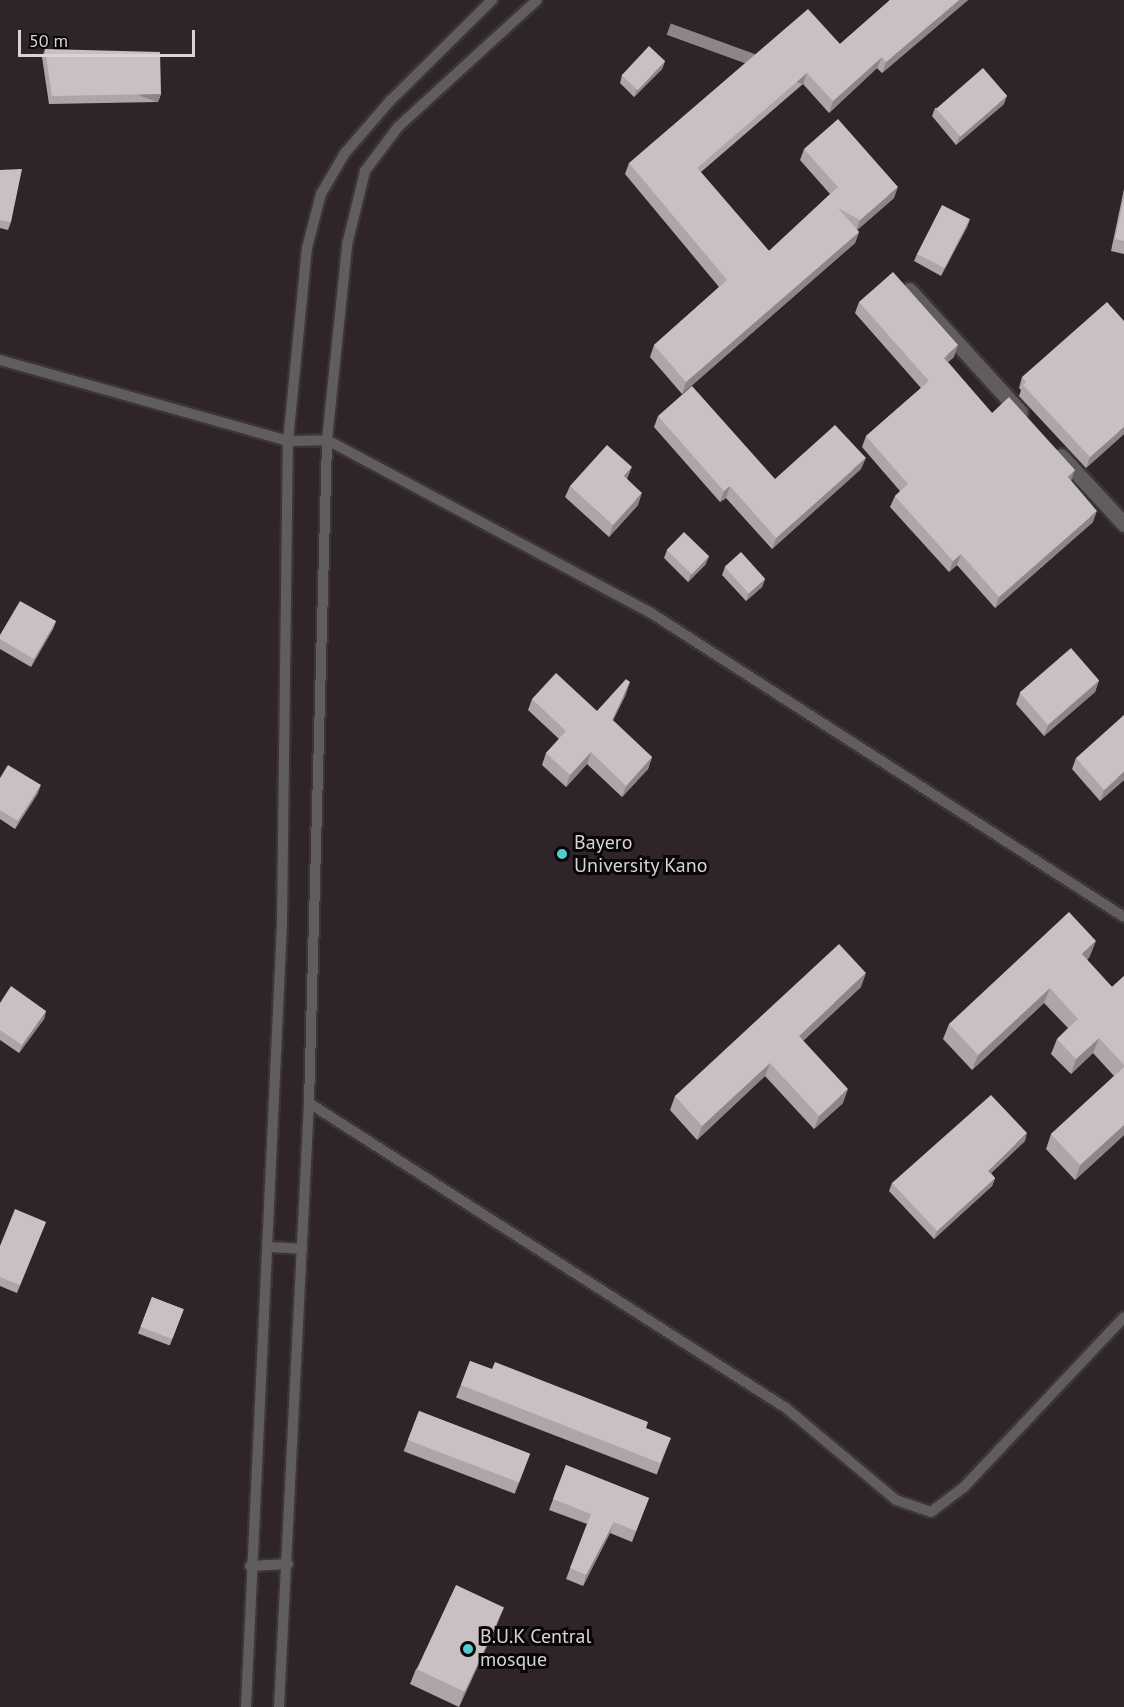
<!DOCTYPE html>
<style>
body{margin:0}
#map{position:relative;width:1124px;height:1707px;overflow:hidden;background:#211b1e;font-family:"PT Sans",sans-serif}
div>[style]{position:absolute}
.built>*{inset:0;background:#2f242a;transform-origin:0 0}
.roads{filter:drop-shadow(2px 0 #3b3538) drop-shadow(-2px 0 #3b3538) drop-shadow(0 2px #3b3538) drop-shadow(0 -2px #3b3538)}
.service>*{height:10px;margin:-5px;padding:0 5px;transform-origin:5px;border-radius:5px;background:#615d5f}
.minor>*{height:15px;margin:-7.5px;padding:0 7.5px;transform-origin:7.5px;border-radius:7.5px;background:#615d5f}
.wall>*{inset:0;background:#ada5a9;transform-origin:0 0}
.shaded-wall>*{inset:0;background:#8d8689;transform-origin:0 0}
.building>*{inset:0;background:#c9c0c4;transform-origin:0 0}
.dots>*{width:16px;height:16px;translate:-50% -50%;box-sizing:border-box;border:3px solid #090607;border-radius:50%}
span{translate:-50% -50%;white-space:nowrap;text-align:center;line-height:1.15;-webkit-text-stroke:6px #090607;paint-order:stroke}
.poi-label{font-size:20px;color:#d8d4d6}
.left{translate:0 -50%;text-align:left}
.scale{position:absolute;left:18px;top:30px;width:177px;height:27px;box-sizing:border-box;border:3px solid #d8d4d6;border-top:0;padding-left:8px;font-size:18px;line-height:21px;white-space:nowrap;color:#d8d4d6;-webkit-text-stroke:4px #090607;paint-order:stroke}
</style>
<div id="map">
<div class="built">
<i style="left:0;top:0;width:1124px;height:1707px"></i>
</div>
<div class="roads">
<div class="service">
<i style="left:0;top:360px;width:299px;rotate:15.7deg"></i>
<i style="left:288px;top:441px;width:39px;rotate:-1deg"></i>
<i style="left:327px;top:440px;width:367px;rotate:28.1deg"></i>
<i style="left:651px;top:613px;width:562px;rotate:32.73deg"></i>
<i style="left:309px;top:1103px;width:566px;rotate:32.6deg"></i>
<i style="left:786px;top:1408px;width:143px;rotate:39.9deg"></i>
<i style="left:896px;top:1500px;width:37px;rotate:19deg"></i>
<i style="left:931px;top:1512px;width:41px;rotate:-37.1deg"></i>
<i style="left:964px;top:1487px;width:233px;rotate:-46.7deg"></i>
<i style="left:269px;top:1247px;width:33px;rotate:3deg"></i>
<i style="left:250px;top:1566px;width:38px;rotate:-3deg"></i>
<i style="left:246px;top:1707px;width:786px;rotate:-87.37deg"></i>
<i style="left:282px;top:922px;width:481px;rotate:-89.3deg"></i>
<i style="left:288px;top:441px;width:194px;rotate:-84.4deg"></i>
<i style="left:307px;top:248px;width:56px;rotate:-75.5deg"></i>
<i style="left:321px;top:194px;width:48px;rotate:-59.7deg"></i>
<i style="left:345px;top:153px;width:69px;rotate:-49.1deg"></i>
<i style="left:390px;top:101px;width:144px;rotate:-44.7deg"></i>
<i style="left:279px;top:1707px;width:605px;rotate:-87.16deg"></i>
<i style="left:309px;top:1103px;width:663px;rotate:-88.44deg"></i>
<i style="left:327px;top:440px;width:196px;rotate:-84.1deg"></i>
<i style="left:347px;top:245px;width:76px;rotate:-76.3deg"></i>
<i style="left:365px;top:171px;width:55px;rotate:-53.1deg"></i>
<i style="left:398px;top:127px;width:188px;rotate:-42.4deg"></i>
</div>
<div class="minor">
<i style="left:909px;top:290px;width:165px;rotate:47.7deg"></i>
<i style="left:1061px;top:456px;width:93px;rotate:47.2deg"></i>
</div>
</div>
<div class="wall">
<i style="clip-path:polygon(890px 0,968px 0,882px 73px,877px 68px,829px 113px,803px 84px,701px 172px,769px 251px,830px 194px,800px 160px,804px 149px,894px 198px,857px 230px,859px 232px,855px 243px,682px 394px,650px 357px,654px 345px,719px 287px,625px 174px,629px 163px,840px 44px)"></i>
<i style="clip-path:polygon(45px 49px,161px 94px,158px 102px,49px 104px,42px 57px)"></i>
<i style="clip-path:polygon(665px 61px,662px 69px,634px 97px,620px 83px,622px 75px)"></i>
<i style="clip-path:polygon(1004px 104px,956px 145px,932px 116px,935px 108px)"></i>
<i style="clip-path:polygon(0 170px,11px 222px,8px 230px,0 228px)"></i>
<i style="clip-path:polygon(1124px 189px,1124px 254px,1111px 251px)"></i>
<i style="clip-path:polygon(970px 219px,967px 227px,941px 276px,914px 261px,917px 254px)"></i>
<i style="clip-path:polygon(859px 302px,954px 357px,948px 362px,992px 413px,1071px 481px,1093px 522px,995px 608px,957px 565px,949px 572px,890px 507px,895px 496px,900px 491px,862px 447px,866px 436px,921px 388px,855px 313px)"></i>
<i style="clip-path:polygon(1022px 377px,1124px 434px,1086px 468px,1019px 396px,1021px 390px,1019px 388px)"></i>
<i style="clip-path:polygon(658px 416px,775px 479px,861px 469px,772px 549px,726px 498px,720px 502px,654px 427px)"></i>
<i style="clip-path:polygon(627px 479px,638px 505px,609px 537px,565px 497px,570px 486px)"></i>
<i style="clip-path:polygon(667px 550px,706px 564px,688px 582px,664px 558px)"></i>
<i style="clip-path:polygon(725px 567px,765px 579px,762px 587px,746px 601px,722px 575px)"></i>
<i style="clip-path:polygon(56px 621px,53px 629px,31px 667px,0 649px,0 635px)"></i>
<i style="clip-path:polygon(1099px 680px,1095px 692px,1044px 736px,1016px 704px,1020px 693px)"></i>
<i style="clip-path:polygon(626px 694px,613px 720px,652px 757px,648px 769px,622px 797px,587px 764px,566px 787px,542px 765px,546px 753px,559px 739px,528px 710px,532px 699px,597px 711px)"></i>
<i style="clip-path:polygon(1076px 758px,1124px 780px,1100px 801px,1072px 769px)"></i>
<i style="clip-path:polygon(0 778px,38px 793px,15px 829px,0 819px)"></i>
<i style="clip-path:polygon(1090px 956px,1087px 960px,1112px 987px,1124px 976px,1124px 1135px,1075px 1180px,1046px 1149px,1051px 1134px,1114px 1076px,1093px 1053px,1071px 1074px,1051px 1054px,1057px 1039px,1068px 1028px,1044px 1003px,972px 1070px,943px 1039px,949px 1024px)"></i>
<i style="clip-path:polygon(861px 987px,803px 1041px,843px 1103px,814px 1129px,765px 1076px,697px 1140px,670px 1110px,675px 1096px)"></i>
<i style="clip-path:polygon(0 1003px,46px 1011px,44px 1019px,19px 1053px,0 1040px)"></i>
<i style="clip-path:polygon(1025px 1141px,991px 1173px,995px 1178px,992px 1186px,934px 1239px,889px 1191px,892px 1183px)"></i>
<i style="clip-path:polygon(46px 1222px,17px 1293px,0 1286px,0 1246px)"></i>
<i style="left:152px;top:1297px;width:34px;height:39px;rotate:21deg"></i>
<i style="left:470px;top:1361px;width:215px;height:39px;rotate:21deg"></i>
<i style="left:419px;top:1411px;width:119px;height:43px;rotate:21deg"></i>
<i style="clip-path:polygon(566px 1465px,649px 1498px,632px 1542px,610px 1533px,583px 1586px,566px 1579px,587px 1524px,549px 1510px)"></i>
<i style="clip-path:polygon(498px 1622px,459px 1707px,410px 1684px,416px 1669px)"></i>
</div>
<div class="shaded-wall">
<i style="clip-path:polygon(959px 0,968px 0,882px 73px,886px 62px)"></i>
<i style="clip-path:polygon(882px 57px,877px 68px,829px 113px,833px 101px)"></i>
<i style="clip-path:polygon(665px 61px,662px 69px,634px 97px,637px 89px)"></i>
<i style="left:807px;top:73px;width:12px;height:145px;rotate:110deg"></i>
<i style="left:161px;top:94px;width:9px;height:109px;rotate:111deg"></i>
<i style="clip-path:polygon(1007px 96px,1004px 104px,956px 145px,959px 137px)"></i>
<i style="clip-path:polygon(898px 187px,894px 198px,856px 231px,860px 220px)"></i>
<i style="clip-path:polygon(970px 219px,967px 227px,941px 276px,944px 268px)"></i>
<i style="clip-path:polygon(859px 232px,855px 243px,682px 394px,686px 382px)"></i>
<i style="clip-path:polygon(958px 345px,954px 357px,940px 369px,944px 358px)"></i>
<i style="clip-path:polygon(1124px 427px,1124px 434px,1086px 468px,1090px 457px)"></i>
<i style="clip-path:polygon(866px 458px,861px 469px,772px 549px,776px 538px)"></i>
<i style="clip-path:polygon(632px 467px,627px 479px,619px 488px,624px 476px)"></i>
<i style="clip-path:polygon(1075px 470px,1071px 481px,1068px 477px)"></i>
<i style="clip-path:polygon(730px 486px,726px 498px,720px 502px,724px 491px)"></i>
<i style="clip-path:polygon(642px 493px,638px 505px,609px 537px,613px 525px)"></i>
<i style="clip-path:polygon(1097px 511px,1093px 522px,995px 608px,999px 597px)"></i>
<i style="clip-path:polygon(961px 554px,957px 565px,949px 572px,953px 561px)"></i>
<i style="clip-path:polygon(709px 556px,706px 564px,688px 582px,691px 574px)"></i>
<i style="clip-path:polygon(765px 579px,762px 587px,746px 601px,749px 593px)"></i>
<i style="clip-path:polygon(56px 621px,53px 629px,31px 667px,34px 659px)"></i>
<i style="clip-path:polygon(1099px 680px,1095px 692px,1044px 736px,1048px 725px)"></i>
<i style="clip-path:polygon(630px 682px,626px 694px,608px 731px,612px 720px)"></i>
<i style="clip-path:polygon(591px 752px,587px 764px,566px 787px,570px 775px)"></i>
<i style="clip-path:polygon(652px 757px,648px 769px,622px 797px,626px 786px)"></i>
<i style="clip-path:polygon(1124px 772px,1124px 780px,1100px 801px,1104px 790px)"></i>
<i style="clip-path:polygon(41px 785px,38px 793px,15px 829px,18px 821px)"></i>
<i style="clip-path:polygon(1096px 941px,1090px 956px,1076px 970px,1082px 954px)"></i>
<i style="clip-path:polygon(866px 973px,861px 987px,794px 1049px,799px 1036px)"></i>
<i style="clip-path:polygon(1050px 988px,1044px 1003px,972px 1070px,978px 1055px)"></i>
<i style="clip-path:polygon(46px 1011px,44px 1019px,19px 1053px,22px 1045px)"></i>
<i style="clip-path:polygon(1099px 1038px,1093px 1053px,1071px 1074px,1076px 1059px)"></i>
<i style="clip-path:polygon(770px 1063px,765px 1076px,697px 1140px,702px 1126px)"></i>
<i style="clip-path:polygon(848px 1089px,843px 1103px,814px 1129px,819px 1116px)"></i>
<i style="clip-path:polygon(1124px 1125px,1124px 1135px,1075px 1180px,1080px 1165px)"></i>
<i style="clip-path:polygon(1027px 1133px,1025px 1141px,985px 1179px,988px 1171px)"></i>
<i style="clip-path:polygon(995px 1178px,992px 1186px,934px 1239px,937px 1231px)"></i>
<i style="clip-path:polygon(614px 1522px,610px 1533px,583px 1586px,586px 1575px)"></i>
<i style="clip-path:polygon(504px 1607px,498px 1622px,459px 1707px,464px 1692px)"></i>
</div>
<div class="building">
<i style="clip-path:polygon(890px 0,959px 0,886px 62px,882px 57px,833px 101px,807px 73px,697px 168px,769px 251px,838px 187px,804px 149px,838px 119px,898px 187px,860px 220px,838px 208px,859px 232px,686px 382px,654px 345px,727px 280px,629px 163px,808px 9px,840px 44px)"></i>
<i style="left:649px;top:46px;width:22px;height:40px;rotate:43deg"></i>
<i style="clip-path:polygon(45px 49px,160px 52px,161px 94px,52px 96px)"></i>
<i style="left:983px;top:68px;width:37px;height:62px;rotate:49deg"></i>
<i style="clip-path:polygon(22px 169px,11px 222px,0 220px,0 170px)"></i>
<i style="clip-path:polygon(1124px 198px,1124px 241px,1115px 239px)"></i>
<i style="left:942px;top:205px;width:31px;height:55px;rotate:27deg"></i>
<i style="clip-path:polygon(893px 272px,958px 345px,944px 358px,992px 413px,1009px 397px,1075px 470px,1068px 477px,1097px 511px,999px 597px,961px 554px,953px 561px,895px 496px,908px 484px,866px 436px,929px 381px,859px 302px)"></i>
<i style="clip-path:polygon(1107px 302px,1124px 321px,1124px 427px,1090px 457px,1023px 385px,1026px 382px,1022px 377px)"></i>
<i style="clip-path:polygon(692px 386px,775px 479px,835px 425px,866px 458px,776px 538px,730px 486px,724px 491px,658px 416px)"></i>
<i style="clip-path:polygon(607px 445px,632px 467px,624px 476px,642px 493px,613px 525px,570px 486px)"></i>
<i style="left:684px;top:532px;width:35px;height:25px;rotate:44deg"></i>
<i style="left:741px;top:552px;width:36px;height:22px;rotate:48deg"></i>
<i style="clip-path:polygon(20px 601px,56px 621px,34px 659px,0 639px,0 635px)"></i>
<i style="left:1071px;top:648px;width:43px;height:68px;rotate:49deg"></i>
<i style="clip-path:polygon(556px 673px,597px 711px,626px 679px,630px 682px,612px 720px,652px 757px,626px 786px,591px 752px,570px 775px,546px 753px,566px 731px,532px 699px)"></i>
<i style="clip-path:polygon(1124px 715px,1124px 772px,1104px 790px,1076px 758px)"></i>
<i style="clip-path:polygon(8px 765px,41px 785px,18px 821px,0 810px,0 778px)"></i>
<i style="clip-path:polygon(1069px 912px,1096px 941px,1082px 954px,1112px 987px,1124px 976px,1124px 1065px,1099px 1038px,1076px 1059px,1057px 1039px,1078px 1019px,1050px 988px,978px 1055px,949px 1024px)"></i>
<i style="clip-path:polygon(839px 944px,866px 973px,799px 1036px,848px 1089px,819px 1116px,770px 1063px,702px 1126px,675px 1096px)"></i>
<i style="clip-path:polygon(11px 986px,46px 1011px,22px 1045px,0 1030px,0 1003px)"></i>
<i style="clip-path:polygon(1124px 1067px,1124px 1125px,1080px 1165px,1051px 1134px)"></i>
<i style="clip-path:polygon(991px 1095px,1027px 1133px,988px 1171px,995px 1178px,937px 1231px,892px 1183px)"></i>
<i style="clip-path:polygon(15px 1209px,46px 1222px,20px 1285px,0 1277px,0 1246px)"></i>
<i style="left:152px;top:1297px;width:34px;height:32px;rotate:21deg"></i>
<i style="clip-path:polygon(470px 1361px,492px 1369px,495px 1362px,648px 1422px,646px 1428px,671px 1438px,660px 1463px,461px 1385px)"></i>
<i style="left:419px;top:1411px;width:119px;height:31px;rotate:21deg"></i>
<i style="clip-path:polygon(566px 1465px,649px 1498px,636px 1531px,614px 1522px,586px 1575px,570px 1568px,591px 1514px,553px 1499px)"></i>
<i style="left:456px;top:1585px;width:53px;height:93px;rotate:25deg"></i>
</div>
<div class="dots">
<i style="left:562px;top:854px;background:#51ccd1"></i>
<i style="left:468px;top:1649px;background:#51ccd1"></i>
</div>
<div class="poi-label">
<span class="left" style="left:574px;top:854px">Bayero<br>University Kano</span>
<span class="left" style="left:480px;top:1648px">B.U.K Central<br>mosque</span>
</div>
<div class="scale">50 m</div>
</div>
